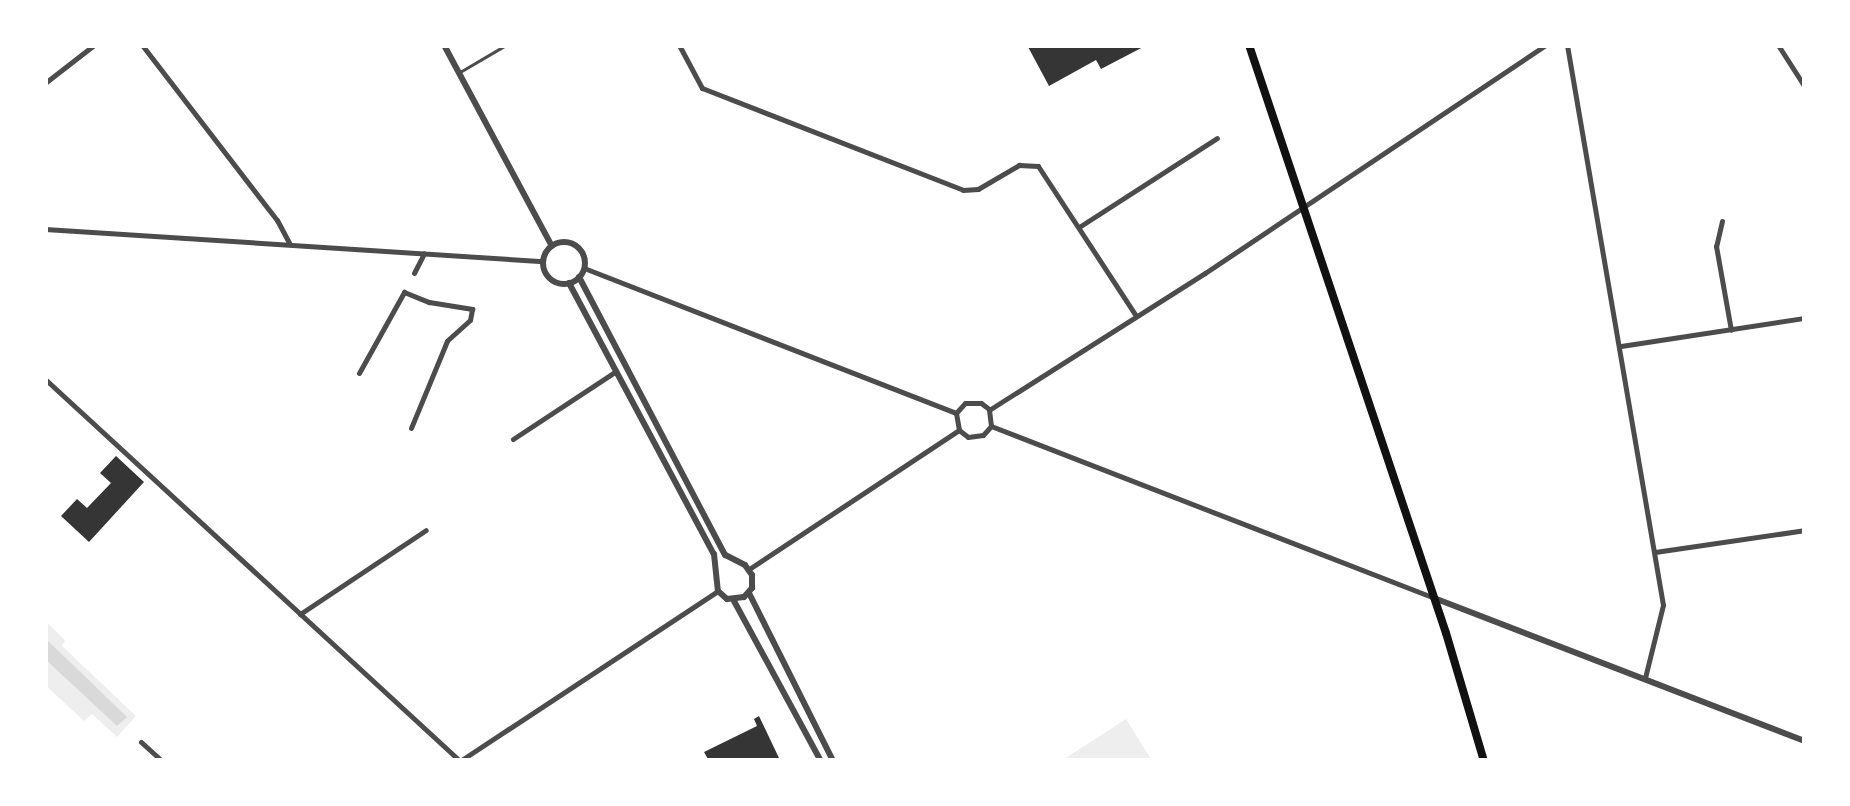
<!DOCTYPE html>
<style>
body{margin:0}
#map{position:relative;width:1850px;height:806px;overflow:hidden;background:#fff;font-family:Literata,serif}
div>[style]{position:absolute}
.green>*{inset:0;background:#eee}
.water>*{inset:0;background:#d9d9d9}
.building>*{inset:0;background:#353535}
.service>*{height:2.5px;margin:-1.25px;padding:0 1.25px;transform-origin:1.25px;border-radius:1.25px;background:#4c4c4c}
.minor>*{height:5px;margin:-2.5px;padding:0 2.5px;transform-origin:2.5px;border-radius:2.5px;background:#4c4c4c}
.tertiary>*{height:6px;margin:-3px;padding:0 3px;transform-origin:3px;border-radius:3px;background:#4c4c4c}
.tertiary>.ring{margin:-3px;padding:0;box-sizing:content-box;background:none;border:6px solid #4c4c4c;border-radius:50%}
.secondary>*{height:8px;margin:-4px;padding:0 4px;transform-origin:4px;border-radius:4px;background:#111}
span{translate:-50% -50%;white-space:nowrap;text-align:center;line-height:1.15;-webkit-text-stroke:10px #fff;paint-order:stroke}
.frame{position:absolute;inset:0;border:48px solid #fff;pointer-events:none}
</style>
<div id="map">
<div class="green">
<i style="clip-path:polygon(45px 621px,65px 640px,62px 646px,136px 716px,117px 737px,92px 714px,84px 721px,45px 685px)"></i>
<i style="clip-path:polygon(1126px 719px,1152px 761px,1061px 761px)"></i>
</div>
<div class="water">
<i style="clip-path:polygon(45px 638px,127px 717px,117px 726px,45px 659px)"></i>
</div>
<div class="building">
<i style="clip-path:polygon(1027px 45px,1147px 45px,1101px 69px,1096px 60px,1049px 86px)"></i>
<i style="clip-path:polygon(116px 456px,144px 482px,89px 542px,61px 516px,77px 499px,87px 508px,111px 483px,100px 473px)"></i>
<i style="clip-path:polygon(759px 716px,779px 758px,709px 761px,704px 752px,757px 726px,754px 719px)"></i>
</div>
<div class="service">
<i style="left:460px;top:72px;width:53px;rotate:-30.4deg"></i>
</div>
<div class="minor">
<i style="left:142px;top:45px;width:221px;rotate:52.4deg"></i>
<i style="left:277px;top:220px;width:26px;rotate:62deg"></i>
<i style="left:679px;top:45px;width:49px;rotate:61.9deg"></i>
<i style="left:702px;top:88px;width:280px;rotate:21.3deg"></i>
<i style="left:963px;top:190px;width:15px;rotate:-4deg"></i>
<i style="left:978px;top:189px;width:48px;rotate:-30.3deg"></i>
<i style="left:1019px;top:165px;width:19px;rotate:3deg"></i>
<i style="left:1038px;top:166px;width:179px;rotate:56.8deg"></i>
<i style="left:1567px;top:45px;width:568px;rotate:80.27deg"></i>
<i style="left:1663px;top:605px;width:75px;rotate:103.9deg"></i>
<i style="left:1778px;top:45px;width:50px;rotate:57.3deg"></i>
<i style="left:45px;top:83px;width:62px;rotate:-37.8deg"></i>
<i style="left:1722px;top:221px;width:26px;rotate:103deg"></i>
<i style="left:1716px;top:246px;width:85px;rotate:79.9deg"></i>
<i style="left:1079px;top:227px;width:164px;rotate:-32.8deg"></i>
<i style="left:45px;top:229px;width:499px;rotate:3.7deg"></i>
<i style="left:584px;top:268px;width:399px;rotate:21.3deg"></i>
<i style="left:414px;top:273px;width:22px;rotate:-63deg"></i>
<i style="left:1621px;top:346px;width:186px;rotate:-8.7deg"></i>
<i style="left:359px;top:373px;width:93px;rotate:-60.9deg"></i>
<i style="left:404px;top:292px;width:27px;rotate:22deg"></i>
<i style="left:429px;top:302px;width:44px;rotate:9.2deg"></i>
<i style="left:472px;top:309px;width:11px;rotate:100deg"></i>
<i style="left:470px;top:320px;width:31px;rotate:138deg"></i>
<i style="left:447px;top:341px;width:94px;rotate:112.5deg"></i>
<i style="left:45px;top:379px;width:564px;rotate:42.63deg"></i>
<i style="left:989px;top:410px;width:256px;rotate:-32.4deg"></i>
<i style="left:1205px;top:273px;width:409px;rotate:-33.8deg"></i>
<i style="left:991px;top:426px;width:475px;rotate:21.2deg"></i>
<i style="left:959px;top:430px;width:17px;rotate:-100deg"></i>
<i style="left:956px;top:413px;width:13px;rotate:-48deg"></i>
<i style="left:965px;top:403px;width:16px"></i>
<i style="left:981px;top:403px;width:10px;rotate:37deg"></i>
<i style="left:959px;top:430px;width:11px;rotate:38deg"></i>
<i style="left:968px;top:437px;width:15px;rotate:-8deg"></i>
<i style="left:983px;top:435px;width:12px;rotate:-48deg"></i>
<i style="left:991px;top:426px;width:16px;rotate:-97deg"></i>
<i style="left:513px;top:439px;width:123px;rotate:-33.4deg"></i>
<i style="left:1655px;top:552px;width:152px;rotate:-8.3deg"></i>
<i style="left:749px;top:569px;width:252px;rotate:-33.5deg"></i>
<i style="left:300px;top:614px;width:151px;rotate:-33.7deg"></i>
<i style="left:141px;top:742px;width:28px;rotate:42deg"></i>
<i style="left:460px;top:761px;width:309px;rotate:-33.4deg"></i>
</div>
<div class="tertiary">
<i style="left:444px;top:45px;width:228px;rotate:61.8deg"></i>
<i class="ring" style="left:543px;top:242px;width:36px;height:36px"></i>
<i style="left:569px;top:283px;width:307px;rotate:61.9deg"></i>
<i style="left:714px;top:554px;width:37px;rotate:84deg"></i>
<i style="left:718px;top:591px;width:12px;rotate:42deg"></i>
<i style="left:727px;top:599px;width:17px;rotate:-7deg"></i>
<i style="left:744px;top:597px;width:12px;rotate:-48deg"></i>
<i style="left:752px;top:588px;width:13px;rotate:-90deg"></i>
<i style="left:752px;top:575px;width:12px;rotate:-125deg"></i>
<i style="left:745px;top:565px;width:22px;rotate:-153deg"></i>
<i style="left:725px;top:555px;width:314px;rotate:-117.7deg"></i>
<i style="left:749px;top:593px;width:188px;rotate:63.4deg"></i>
<i style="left:1434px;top:598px;width:398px;rotate:21.1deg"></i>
<i style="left:734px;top:601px;width:182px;rotate:61.5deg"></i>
</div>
<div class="secondary">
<i style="left:1249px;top:45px;width:620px;rotate:71.48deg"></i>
<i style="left:1446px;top:633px;width:134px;rotate:73.5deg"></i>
</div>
<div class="frame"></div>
</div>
